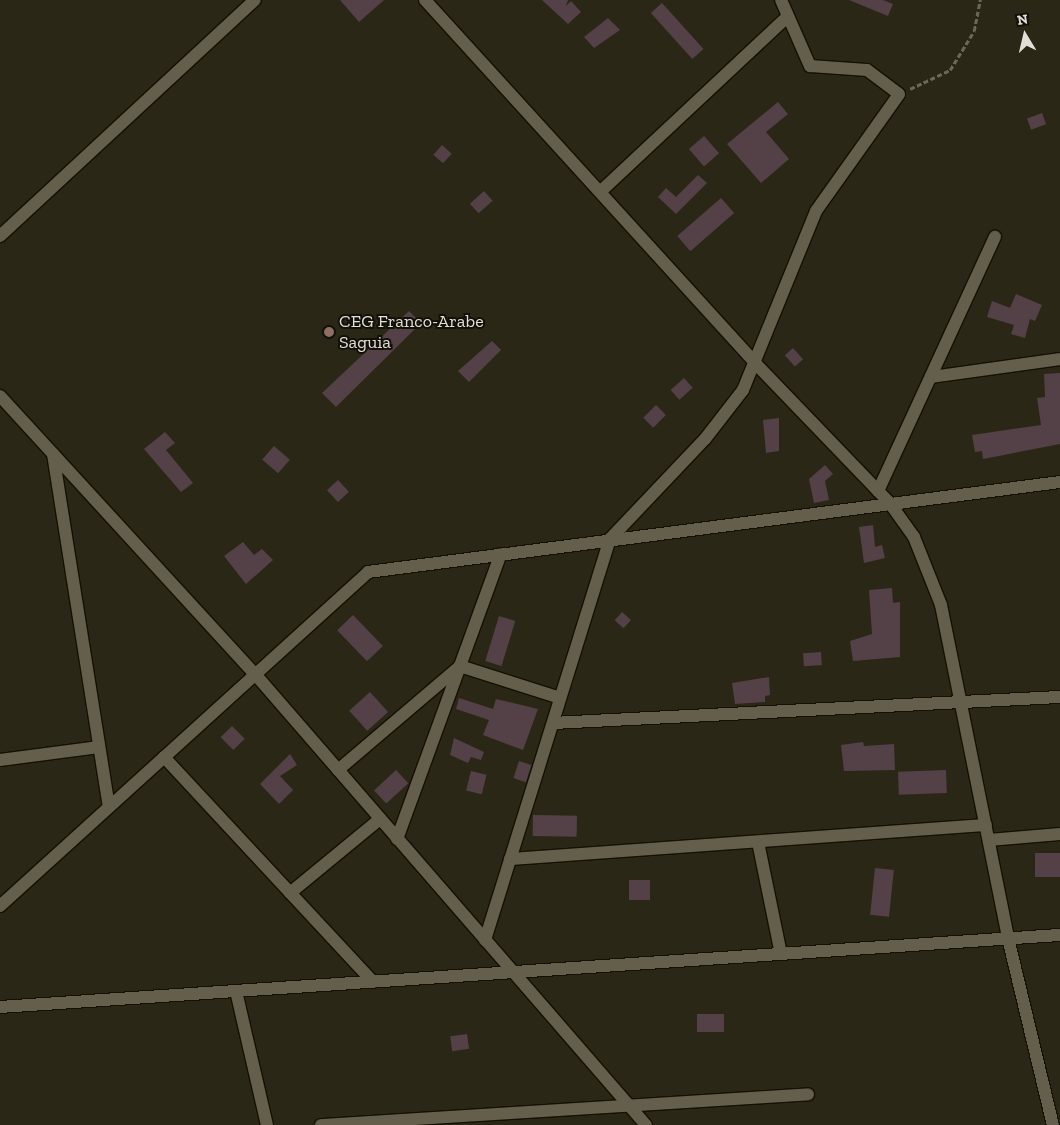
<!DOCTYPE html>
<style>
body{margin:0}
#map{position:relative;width:1060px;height:1125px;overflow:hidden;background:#2b2717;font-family:"Zilla Slab",serif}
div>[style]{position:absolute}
.building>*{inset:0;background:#544047;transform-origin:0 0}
.path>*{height:2.5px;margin-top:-1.25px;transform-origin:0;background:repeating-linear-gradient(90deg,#6b685a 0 5px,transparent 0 7.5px)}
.roads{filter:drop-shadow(1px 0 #141003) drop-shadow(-1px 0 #141003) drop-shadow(0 1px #141003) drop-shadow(0 -1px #141003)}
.minor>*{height:12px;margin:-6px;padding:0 6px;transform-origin:6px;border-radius:6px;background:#635f4c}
.dots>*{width:14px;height:14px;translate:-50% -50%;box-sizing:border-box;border:2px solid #121009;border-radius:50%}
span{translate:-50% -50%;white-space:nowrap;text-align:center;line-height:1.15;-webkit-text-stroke:4px #121009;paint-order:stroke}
.poi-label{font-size:18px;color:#e2e0d6}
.left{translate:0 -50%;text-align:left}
.north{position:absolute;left:1000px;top:10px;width:50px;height:50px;-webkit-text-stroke:4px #121009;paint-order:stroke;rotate:351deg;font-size:14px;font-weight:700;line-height:20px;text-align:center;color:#e2e0d6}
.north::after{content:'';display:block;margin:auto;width:18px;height:22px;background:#e2e0d6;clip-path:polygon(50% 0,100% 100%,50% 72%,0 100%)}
</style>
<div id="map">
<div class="building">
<i style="clip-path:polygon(340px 0,384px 0,359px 22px)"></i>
<i style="clip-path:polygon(542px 0,568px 0,566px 6px,571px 1px,581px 12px,568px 24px)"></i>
<i style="clip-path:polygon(849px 0,883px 0,893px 4px,888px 16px)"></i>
<i style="left:662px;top:3px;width:62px;height:15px;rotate:48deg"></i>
<i style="clip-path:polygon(608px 18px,620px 30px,594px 48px,584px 37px)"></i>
<i style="clip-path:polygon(778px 102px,788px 114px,766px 132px,789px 159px,761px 183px,727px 144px)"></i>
<i style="left:1042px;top:113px;width:12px;height:16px;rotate:70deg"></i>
<i style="left:704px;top:136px;width:23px;height:20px;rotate:49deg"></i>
<i style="left:442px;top:145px;width:13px;height:13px;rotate:42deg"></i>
<i style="clip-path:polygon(698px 175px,707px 183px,676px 214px,658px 197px,666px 188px,676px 197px)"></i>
<i style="left:484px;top:191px;width:13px;height:19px;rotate:48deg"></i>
<i style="left:721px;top:198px;width:20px;height:58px;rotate:49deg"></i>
<i style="clip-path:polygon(1016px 294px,1042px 305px,1035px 321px,1030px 319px,1025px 338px,1011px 334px,1014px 325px,987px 317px,992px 301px,1010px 308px)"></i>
<i style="clip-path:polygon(409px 311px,421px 323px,336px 407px,322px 393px)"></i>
<i style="clip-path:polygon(492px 341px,501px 350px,469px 382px,458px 371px)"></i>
<i style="left:793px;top:348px;width:15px;height:11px;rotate:48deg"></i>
<i style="clip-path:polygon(1060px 373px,1060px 444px,983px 459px,982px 451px,975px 452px,972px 435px,1041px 425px,1037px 398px,1045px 397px,1044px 374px)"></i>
<i style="left:684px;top:378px;width:13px;height:18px;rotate:48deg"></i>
<i style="left:656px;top:405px;width:14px;height:18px;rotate:45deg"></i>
<i style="clip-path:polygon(779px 418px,779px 451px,766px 453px,763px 420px)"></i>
<i style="clip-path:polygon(165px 432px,175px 443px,166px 450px,193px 483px,181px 492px,144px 449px)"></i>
<i style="left:274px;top:446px;width:21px;height:18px;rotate:41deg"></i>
<i style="clip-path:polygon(825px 465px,833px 474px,825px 481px,829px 500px,814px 503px,809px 479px)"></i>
<i style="left:338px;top:480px;width:16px;height:15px;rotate:47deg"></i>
<i style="clip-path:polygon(873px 525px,875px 547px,882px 545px,885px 558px,864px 563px,859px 527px)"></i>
<i style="clip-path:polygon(243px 542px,254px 555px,262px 549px,273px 560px,246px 584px,224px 556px)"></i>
<i style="clip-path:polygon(892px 588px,893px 603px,900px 602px,900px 657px,853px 661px,850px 641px,872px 634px,869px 590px)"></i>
<i style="left:622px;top:612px;width:12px;height:11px;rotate:42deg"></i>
<i style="left:353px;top:615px;width:43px;height:22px;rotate:46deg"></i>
<i style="left:499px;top:616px;width:17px;height:47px;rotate:17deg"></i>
<i style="left:821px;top:652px;width:13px;height:18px;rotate:86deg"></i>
<i style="clip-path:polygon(769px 677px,770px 695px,765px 696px,765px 702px,735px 704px,732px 683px)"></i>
<i style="left:370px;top:692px;width:27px;height:28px;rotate:48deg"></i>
<i style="clip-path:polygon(459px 698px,493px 709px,496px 699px,538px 709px,523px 750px,483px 735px,489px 720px,456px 709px)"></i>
<i style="left:232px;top:726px;width:18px;height:16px;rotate:45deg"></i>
<i style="clip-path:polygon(454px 738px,484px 752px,481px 760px,471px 757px,468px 763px,450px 755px)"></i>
<i style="clip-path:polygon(863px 742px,864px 746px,894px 744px,895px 770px,844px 771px,841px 745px)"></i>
<i style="clip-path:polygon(290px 754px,297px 765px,280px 776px,293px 790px,279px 804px,260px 784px)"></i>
<i style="left:519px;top:761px;width:13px;height:18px;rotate:18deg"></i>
<i style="left:396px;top:770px;width:18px;height:30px;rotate:47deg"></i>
<i style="left:946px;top:770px;width:23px;height:48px;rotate:88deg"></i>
<i style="left:471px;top:771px;width:16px;height:20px;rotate:14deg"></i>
<i style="left:533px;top:815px;width:44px;height:21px;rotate:1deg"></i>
<i style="left:1060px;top:853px;width:24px;height:25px;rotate:90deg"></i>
<i style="left:875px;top:868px;width:19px;height:47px;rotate:6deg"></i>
<i style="left:629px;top:880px;width:21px;height:20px"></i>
<i style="left:724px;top:1014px;width:18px;height:27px;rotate:90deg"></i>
<i style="left:467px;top:1034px;width:15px;height:17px;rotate:82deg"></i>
</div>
<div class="path">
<i style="left:910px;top:89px;width:44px;rotate:-25.4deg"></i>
<i style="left:950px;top:70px;width:46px;rotate:-58.4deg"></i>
<i style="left:974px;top:31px;width:32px;rotate:-79deg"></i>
</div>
<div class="roads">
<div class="minor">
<i style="left:425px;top:0;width:492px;rotate:47.7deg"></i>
<i style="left:756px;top:364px;width:192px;rotate:46.1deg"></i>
<i style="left:889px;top:502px;width:43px;rotate:54.5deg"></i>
<i style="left:914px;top:537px;width:73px;rotate:68.3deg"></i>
<i style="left:941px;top:605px;width:340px;rotate:78.6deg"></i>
<i style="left:1008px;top:938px;width:192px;rotate:76.5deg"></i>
<i style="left:600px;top:192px;width:256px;rotate:-43.1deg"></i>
<i style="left:0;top:236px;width:347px;rotate:-42.8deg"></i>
<i style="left:931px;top:377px;width:130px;rotate:-7.9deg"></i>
<i style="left:0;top:396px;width:377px;rotate:47.5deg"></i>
<i style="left:255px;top:674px;width:597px;rotate:49.08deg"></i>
<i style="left:53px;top:454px;width:357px;rotate:81deg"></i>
<i style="left:878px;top:491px;width:280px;rotate:-65.3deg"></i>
<i style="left:553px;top:723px;width:508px;rotate:-2.94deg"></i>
<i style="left:164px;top:757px;width:307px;rotate:47.1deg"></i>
<i style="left:0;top:760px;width:100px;rotate:-7.5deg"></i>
<i style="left:338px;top:770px;width:160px;rotate:-40.4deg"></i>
<i style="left:460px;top:666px;width:105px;rotate:17.7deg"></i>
<i style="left:397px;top:839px;width:303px;rotate:-70deg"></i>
<i style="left:989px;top:840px;width:71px;rotate:-4.8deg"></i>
<i style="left:758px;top:842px;width:114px;rotate:78.4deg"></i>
<i style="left:510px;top:859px;width:477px;rotate:-4.1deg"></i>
<i style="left:290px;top:893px;width:117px;rotate:-39.4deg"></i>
<i style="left:0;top:906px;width:497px;rotate:-42.2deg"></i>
<i style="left:368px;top:572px;width:698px;rotate:-7.41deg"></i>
<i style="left:485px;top:940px;width:420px;rotate:-72.7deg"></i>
<i style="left:610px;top:539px;width:138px;rotate:-46.5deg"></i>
<i style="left:705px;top:439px;width:62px;rotate:-52.2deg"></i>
<i style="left:743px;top:390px;width:193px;rotate:-67.8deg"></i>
<i style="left:816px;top:211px;width:143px;rotate:-54.6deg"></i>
<i style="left:899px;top:94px;width:40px;rotate:-143deg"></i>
<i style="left:867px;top:70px;width:57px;rotate:-176deg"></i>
<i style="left:810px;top:66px;width:72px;rotate:-113.7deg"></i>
<i style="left:236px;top:991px;width:138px;rotate:77deg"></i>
<i style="left:0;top:1007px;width:1062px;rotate:-3.89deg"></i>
<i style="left:321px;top:1125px;width:488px;rotate:-3.6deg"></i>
</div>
</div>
<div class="dots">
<i style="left:329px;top:332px;background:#8d6e63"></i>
</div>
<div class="poi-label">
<span class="left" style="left:339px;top:332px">CEG Franco-Arabe<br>Saguia</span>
</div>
<div class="north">N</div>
</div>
